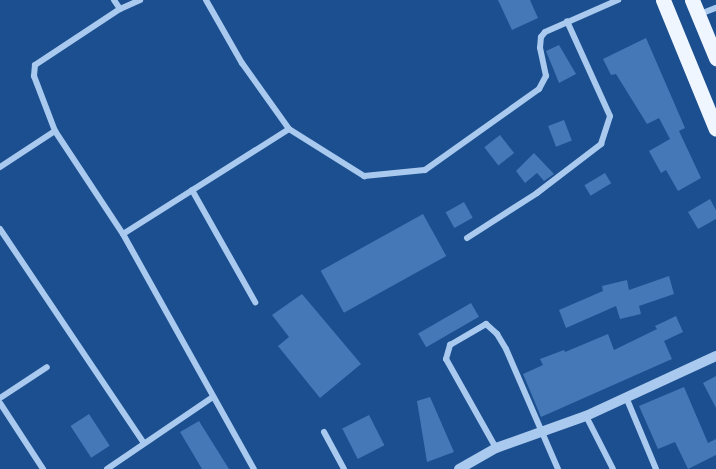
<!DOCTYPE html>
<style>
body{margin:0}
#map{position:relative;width:716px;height:469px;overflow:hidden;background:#1b4f8f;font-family:Barlow,sans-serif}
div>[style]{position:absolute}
.building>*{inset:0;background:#4478b7;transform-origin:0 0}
.minor>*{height:6px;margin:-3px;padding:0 3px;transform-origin:3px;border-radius:3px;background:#a9c9ee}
.tertiary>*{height:10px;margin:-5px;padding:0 5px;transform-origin:5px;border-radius:5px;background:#a9c9ee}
.primary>*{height:15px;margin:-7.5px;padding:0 7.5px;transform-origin:7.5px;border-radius:7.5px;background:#f0f6ff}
span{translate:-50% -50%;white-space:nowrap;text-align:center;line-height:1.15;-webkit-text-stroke:4.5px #1b4f8f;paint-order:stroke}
</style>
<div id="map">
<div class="building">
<i style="clip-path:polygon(498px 0,530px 0,538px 18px,512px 30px)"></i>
<i style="clip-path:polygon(646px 38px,685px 128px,679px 131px,701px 178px,678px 191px,666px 170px,661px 173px,649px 151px,670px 139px,659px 118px,647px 124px,616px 74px,611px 75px,603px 59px)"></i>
<i style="clip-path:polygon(559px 45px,576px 74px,559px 83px,546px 51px)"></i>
<i style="left:564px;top:120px;width:22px;height:17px;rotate:69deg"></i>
<i style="left:500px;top:135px;width:23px;height:20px;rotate:52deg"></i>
<i style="clip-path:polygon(534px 153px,554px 174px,544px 181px,537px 173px,525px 183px,516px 171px)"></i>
<i style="left:605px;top:173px;width:12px;height:24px;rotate:59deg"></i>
<i style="clip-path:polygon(710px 199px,716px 210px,716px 219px,698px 229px,688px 212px)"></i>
<i style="left:464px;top:202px;width:18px;height:21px;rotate:61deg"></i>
<i style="left:423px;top:214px;width:48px;height:117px;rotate:61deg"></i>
<i style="clip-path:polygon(669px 276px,674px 294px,639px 306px,641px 314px,620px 319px,616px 306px,566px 328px,559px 310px,603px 291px,602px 286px,627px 280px,629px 290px)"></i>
<i style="clip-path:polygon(302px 294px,361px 364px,320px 398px,278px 346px,289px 337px,272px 315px)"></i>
<i style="left:471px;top:303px;width:16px;height:61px;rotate:60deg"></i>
<i style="clip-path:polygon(676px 316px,683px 332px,664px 341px,672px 359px,541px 417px,523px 374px,543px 365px,540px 359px,564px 350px,565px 352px,608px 334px,614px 350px,657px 329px,655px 326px)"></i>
<i style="clip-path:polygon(716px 376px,716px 408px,703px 383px)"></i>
<i style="clip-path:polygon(684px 387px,708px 443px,716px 439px,716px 455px,688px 469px,675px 442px,658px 449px,639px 406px)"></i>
<i style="clip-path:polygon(430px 397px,454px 452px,427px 462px,417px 401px)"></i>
<i style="left:89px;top:414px;width:38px;height:22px;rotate:57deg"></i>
<i style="left:369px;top:415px;width:34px;height:30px;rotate:63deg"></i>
<i style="clip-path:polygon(199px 421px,229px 469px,202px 469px,180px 432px)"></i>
</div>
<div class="minor">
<i style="left:114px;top:0;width:11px;rotate:56deg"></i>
<i style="left:120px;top:9px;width:22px;rotate:-24deg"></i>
<i style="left:206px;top:0;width:73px;rotate:60.3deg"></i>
<i style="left:242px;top:63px;width:81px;rotate:54.5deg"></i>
<i style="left:289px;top:129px;width:89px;rotate:32.1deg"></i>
<i style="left:364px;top:176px;width:61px;rotate:-5.6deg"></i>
<i style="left:425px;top:170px;width:140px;rotate:-35.4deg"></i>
<i style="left:539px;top:89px;width:15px;rotate:-62deg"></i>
<i style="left:546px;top:76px;width:29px;rotate:-102deg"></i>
<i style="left:540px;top:48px;width:11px;rotate:-85deg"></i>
<i style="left:541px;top:37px;width:6px;rotate:-51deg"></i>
<i style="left:545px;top:32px;width:80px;rotate:-23.7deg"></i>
<i style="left:700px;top:14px;width:17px;rotate:-21deg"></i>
<i style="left:55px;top:131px;width:123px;rotate:56.6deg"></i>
<i style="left:123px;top:234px;width:269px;rotate:60.9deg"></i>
<i style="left:0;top:167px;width:66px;rotate:-33.2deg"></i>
<i style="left:55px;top:131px;width:59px;rotate:-110.9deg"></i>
<i style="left:34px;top:76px;width:11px;rotate:-85deg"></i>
<i style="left:35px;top:65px;width:102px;rotate:-33.4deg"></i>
<i style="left:192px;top:190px;width:129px;rotate:60.6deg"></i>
<i style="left:0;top:229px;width:258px;rotate:56.1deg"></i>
<i style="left:123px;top:234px;width:196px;rotate:-32.3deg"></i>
<i style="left:467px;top:238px;width:83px;rotate:-32.7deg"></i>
<i style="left:537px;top:193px;width:81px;rotate:-37.4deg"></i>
<i style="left:601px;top:144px;width:29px;rotate:-72deg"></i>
<i style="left:610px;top:116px;width:104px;rotate:-114.4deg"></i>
<i style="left:626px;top:397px;width:78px;rotate:67.4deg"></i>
<i style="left:0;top:398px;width:56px;rotate:-33.4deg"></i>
<i style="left:0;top:403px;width:79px;rotate:56.9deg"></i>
<i style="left:586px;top:416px;width:59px;rotate:63deg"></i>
<i style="left:324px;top:432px;width:42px;rotate:61.6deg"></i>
<i style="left:496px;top:448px;width:102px;rotate:-119.3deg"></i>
<i style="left:446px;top:359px;width:15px;rotate:-74deg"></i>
<i style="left:450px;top:345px;width:42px;rotate:-30.3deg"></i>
<i style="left:486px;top:324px;width:15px;rotate:42deg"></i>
<i style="left:497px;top:334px;width:17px;rotate:59deg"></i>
<i style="left:506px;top:349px;width:131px;rotate:66.6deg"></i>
<i style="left:107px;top:469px;width:128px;rotate:-34.2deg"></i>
</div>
<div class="tertiary">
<i style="left:459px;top:469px;width:43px;rotate:-29.6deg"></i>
<i style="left:496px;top:448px;width:96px;rotate:-19.6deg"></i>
<i style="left:586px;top:416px;width:143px;rotate:-24.8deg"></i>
</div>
<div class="primary">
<i style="left:663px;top:0;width:139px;rotate:67.7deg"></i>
<i style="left:692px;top:0;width:63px;rotate:67.5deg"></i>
</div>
</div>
